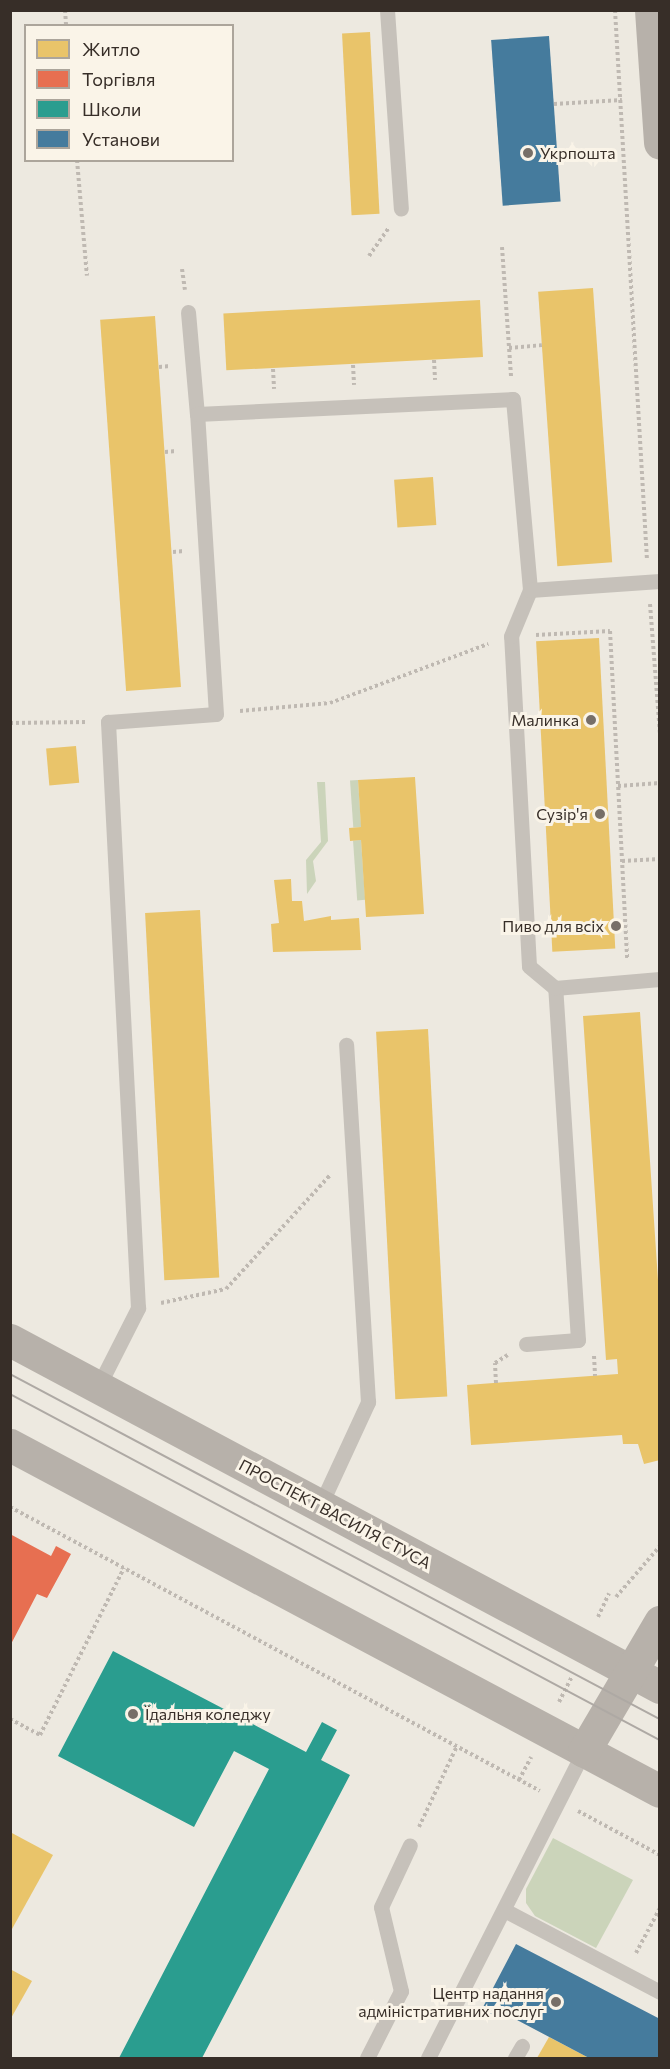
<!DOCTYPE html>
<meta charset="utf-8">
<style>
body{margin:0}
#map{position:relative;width:670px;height:2069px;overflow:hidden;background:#ede9e0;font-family:Commissioner,sans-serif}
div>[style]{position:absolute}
.green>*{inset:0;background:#cbd4ba;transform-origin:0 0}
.homes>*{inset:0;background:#e9c46a;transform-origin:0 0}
.shops>*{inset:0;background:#e76f51}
.schools>*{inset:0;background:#2a9d8f}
.public>*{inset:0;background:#457b9d;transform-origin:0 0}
.path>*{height:4px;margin-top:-2px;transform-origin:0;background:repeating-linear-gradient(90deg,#bfb9b2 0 3px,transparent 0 6px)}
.lane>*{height:15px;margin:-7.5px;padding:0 7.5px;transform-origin:7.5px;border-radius:7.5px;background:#c6c1ba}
.secondary>*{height:33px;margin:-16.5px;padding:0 16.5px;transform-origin:16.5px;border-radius:16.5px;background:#b7b1aa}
.tram>*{height:1.5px;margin:-0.75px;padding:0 0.75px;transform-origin:0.75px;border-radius:0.75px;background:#aea9a4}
.dots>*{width:16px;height:16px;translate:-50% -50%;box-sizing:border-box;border:3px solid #faf4e8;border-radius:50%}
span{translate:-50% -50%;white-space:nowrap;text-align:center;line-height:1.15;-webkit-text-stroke:6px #faf4e8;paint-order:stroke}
.poi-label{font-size:16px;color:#372e28}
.left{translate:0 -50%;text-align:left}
.right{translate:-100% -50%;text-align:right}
.street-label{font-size:16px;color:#372e28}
.frame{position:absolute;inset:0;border:12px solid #372e28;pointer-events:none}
.legend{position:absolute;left:24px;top:24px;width:210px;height:138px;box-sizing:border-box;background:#faf4e8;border:2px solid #aca59b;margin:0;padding:8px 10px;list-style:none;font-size:18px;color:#372e28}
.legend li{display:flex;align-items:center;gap:12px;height:30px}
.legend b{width:30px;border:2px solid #aca59b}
</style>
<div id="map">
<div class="green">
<i style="left:358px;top:780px;width:47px;height:8px;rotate:86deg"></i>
<i style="clip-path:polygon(317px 782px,325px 782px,328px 841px,313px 861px,316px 881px,307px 894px,306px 860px,321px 842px)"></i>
<i style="left:361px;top:840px;width:60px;height:8px;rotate:86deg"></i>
<i style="clip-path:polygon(553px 1838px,633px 1880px,596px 1948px,535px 1916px,526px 1903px,526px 1889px)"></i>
</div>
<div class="homes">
<i style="left:370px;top:32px;width:182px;height:28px;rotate:87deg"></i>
<i style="left:593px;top:288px;width:275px;height:55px;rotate:86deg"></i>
<i style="left:480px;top:300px;width:57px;height:257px;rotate:87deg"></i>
<i style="left:155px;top:316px;width:372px;height:55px;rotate:86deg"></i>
<i style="left:433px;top:477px;width:48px;height:39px;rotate:86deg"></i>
<i style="left:599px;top:638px;width:311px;height:63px;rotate:87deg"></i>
<i style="left:76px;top:746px;width:37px;height:30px;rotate:85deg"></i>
<i style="clip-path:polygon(415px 777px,424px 914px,366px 917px,361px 840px,350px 841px,349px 828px,361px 827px,358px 780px)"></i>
<i style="clip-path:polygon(291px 879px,292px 901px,302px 901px,304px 921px,331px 916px,331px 920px,359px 918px,361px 950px,273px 952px,271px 924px,279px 923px,274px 880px)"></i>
<i style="left:200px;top:910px;width:368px;height:55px;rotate:87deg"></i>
<i style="clip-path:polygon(640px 1012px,660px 1310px,660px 1460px,644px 1464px,638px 1444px,623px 1444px,622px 1435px,471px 1445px,467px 1385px,618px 1374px,617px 1359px,606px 1360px,583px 1016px)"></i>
<i style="left:428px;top:1029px;width:368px;height:52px;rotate:87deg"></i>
<i style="clip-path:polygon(10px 1832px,53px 1855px,12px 1929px,10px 1929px)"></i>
<i style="clip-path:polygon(10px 1969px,32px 1981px,10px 2020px)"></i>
<i style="clip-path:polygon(549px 2037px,589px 2058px,537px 2058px)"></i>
</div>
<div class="shops">
<i style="clip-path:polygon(10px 1534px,51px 1556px,56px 1546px,71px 1554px,47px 1598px,37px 1594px,10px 1646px)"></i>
</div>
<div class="schools">
<i style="clip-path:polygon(113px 1651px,306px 1752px,322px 1722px,337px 1730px,321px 1760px,350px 1775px,202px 2058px,119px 2058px,269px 1769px,234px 1751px,194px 1827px,58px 1756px)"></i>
</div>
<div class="public">
<i style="left:549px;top:36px;width:166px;height:58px;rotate:86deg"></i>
<i style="clip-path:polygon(516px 1944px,660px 2019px,660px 2058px,589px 2058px,500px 2011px,497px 2017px,482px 2009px)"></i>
</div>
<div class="path">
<i style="left:65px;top:10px;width:16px;rotate:86deg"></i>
<i style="left:615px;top:10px;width:551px;rotate:86.67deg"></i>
<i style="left:554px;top:104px;width:68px;rotate:-3.4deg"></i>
<i style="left:77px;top:160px;width:116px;rotate:85.1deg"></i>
<i style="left:502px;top:247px;width:130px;rotate:86deg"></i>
<i style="left:369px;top:256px;width:35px;rotate:-55deg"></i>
<i style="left:182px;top:269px;width:21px;rotate:82deg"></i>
<i style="left:509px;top:348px;width:33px;rotate:-5deg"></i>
<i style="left:434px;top:360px;width:20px;rotate:87deg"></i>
<i style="left:353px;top:365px;width:20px;rotate:87deg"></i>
<i style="left:159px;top:367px;width:11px;rotate:-5deg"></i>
<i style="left:273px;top:369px;width:20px;rotate:87deg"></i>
<i style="left:165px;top:452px;width:11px;rotate:-5deg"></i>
<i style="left:173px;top:552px;width:11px;rotate:-5deg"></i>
<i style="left:650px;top:604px;width:130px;rotate:85.6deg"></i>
<i style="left:536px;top:635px;width:74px;rotate:-3.1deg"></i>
<i style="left:610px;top:631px;width:328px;rotate:87deg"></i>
<i style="left:240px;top:711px;width:90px;rotate:-5.1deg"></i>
<i style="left:330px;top:703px;width:169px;rotate:-20.5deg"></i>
<i style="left:10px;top:723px;width:77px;rotate:-0.7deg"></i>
<i style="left:618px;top:786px;width:42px;rotate:-4.1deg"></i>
<i style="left:622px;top:861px;width:38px;rotate:-3deg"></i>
<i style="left:161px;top:1303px;width:66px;rotate:-12.2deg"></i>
<i style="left:226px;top:1289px;width:154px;rotate:-47.6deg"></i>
<i style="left:594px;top:1356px;width:20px;rotate:87deg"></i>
<i style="left:496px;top:1383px;width:20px;rotate:-93deg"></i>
<i style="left:495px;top:1363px;width:15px;rotate:-32deg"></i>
<i style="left:10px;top:1507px;width:601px;rotate:28.18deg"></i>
<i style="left:616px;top:1597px;width:67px;rotate:-49.2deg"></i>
<i style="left:598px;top:1617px;width:26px;rotate:-65deg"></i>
<i style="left:559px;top:1702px;width:29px;rotate:-63deg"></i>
<i style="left:10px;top:1719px;width:34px;rotate:28deg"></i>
<i style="left:40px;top:1735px;width:187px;rotate:-63.3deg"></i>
<i style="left:519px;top:1780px;width:26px;rotate:-62deg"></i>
<i style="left:578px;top:1811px;width:93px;rotate:28.2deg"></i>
<i style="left:419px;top:1827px;width:89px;rotate:-64.9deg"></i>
<i style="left:636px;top:1953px;width:51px;rotate:-61.9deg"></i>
</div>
<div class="lane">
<i style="left:387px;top:10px;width:199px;rotate:86deg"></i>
<i style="left:188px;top:312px;width:102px;rotate:85deg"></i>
<i style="left:555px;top:988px;width:105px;rotate:-4.9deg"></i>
<i style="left:526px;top:1344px;width:52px;rotate:-4.4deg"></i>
<i style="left:578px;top:1340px;width:353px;rotate:-93.7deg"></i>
<i style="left:555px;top:988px;width:34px;rotate:-140deg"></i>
<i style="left:529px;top:966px;width:330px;rotate:-93.1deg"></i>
<i style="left:511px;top:636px;width:50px;rotate:-67.6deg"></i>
<i style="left:98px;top:1387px;width:89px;rotate:-63.1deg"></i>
<i style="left:138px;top:1308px;width:587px;rotate:-92.93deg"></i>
<i style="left:108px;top:722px;width:108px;rotate:-4.2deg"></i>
<i style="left:216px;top:714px;width:301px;rotate:-93.6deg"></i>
<i style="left:197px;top:414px;width:316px;rotate:-2.7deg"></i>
<i style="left:513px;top:399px;width:192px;rotate:84.9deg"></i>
<i style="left:530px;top:590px;width:130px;rotate:-4deg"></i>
<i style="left:320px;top:1506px;width:115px;rotate:-65.2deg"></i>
<i style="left:368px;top:1402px;width:358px;rotate:-93.5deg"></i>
<i style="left:504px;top:1910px;width:176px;rotate:27.7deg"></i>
<i style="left:367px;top:2058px;width:75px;rotate:-63.1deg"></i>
<i style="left:401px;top:1991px;width:86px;rotate:-103.4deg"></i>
<i style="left:381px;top:1907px;width:68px;rotate:-64.9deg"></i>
<i style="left:428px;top:2058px;width:344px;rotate:-63.1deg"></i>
<i style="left:515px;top:2058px;width:14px;rotate:-60deg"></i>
</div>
<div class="secondary">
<i style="left:651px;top:10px;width:133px;rotate:86.1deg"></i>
<i style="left:10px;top:1340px;width:737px;rotate:28.1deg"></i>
<i style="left:10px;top:1445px;width:736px;rotate:28.03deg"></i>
<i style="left:584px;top:1751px;width:150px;rotate:-59.5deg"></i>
</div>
<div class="tram">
<i style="left:10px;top:1374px;width:736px;rotate:27.96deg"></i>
<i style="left:10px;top:1394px;width:736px;rotate:28.03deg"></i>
</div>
<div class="dots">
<i style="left:528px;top:153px;background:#776f68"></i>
<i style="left:591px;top:720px;background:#776f68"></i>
<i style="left:600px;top:814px;background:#776f68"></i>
<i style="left:616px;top:926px;background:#776f68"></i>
<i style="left:133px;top:1714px;background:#776f68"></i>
<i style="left:556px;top:2002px;background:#776f68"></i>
</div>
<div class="poi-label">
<span class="left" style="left:540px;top:153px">Укрпошта</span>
<span class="right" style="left:579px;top:720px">Малинка</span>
<span class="right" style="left:588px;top:814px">Сузір'я</span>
<span class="right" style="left:604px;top:926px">Пиво для всіх</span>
<span class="left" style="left:145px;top:1714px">Їдальня коледжу</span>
<span class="right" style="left:544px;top:2002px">Центр надання<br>адміністративних послуг</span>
</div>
<div class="street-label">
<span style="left:335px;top:1514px;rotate:28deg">ПРОСПЕКТ ВАСИЛЯ СТУСА</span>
</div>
<div class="frame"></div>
<ul class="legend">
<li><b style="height:16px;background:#e9c46a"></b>Житло</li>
<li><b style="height:16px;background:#e76f51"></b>Торгівля</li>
<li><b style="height:16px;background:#2a9d8f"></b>Школи</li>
<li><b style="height:16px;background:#457b9d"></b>Установи</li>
</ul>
</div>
